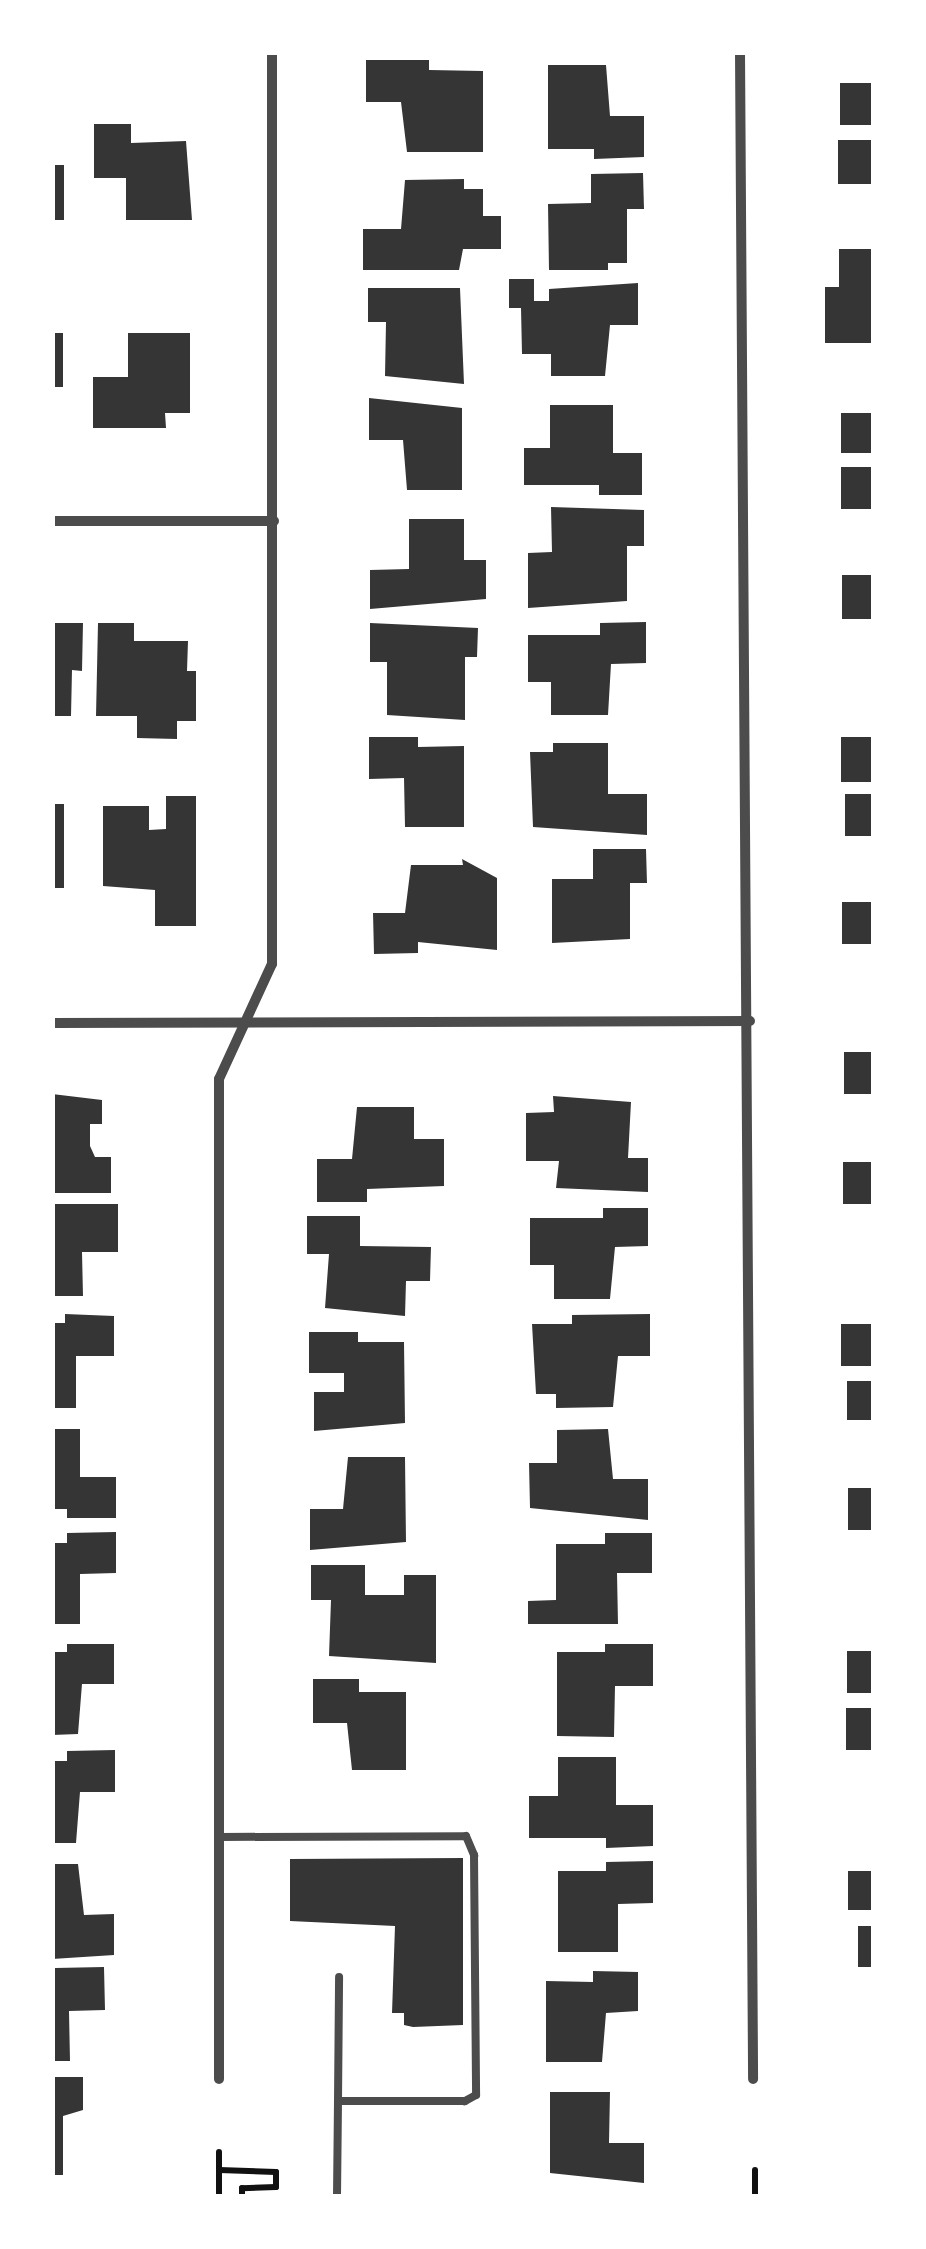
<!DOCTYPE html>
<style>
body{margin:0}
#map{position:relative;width:926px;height:2249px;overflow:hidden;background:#fff;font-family:Roboto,sans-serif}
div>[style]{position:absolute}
.building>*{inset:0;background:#353535;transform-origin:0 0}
.path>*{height:6px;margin:-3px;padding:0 3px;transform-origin:3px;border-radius:3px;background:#111}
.service>*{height:8px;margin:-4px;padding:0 4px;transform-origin:4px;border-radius:4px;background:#4c4c4c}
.minor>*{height:10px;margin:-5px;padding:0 5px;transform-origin:5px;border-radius:5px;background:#4c4c4c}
span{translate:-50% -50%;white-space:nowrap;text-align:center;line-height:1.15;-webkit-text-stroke:9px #fff;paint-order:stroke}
.frame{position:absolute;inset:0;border:55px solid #fff;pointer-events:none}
</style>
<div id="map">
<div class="building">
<i style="clip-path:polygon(366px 60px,429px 60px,429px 70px,483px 71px,483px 152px,407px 152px,401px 102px,366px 102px)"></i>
<i style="clip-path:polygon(548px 65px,606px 65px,610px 116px,644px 116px,644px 157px,594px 159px,594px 149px,548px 149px)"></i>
<i style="left:840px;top:83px;width:34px;height:42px"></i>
<i style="clip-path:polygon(94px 124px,131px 124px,131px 143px,186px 141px,192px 220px,126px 220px,126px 178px,94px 178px)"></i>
<i style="left:838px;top:140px;width:36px;height:44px"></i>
<i style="left:52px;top:165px;width:12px;height:55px"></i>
<i style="clip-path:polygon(643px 173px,644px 209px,627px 209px,627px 263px,608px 263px,608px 270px,549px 270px,548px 204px,591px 203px,591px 174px)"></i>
<i style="clip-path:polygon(464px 179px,464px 189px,483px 189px,483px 216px,501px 216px,501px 249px,463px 249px,459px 270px,363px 270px,363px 229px,401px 229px,405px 180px)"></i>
<i style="clip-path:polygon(839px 249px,874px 249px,874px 343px,825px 343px,825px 287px,839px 287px)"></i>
<i style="clip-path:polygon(509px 279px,534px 279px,534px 301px,549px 301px,549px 289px,638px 283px,638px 325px,610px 325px,605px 376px,551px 376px,551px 354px,522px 354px,521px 308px,509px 308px)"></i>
<i style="clip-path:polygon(368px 288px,460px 288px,464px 384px,385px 376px,386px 322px,368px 322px)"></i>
<i style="left:52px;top:333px;width:11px;height:54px"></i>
<i style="clip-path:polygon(128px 333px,190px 333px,190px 413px,165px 413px,166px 428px,93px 428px,93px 377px,128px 377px)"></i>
<i style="clip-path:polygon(369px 398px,462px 408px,462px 490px,407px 490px,403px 440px,369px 440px)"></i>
<i style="clip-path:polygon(550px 405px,613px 405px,613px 453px,642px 453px,642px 495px,599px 495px,599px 485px,524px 485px,524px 448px,550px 448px)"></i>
<i style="left:841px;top:413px;width:33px;height:40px"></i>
<i style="left:841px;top:467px;width:33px;height:42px"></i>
<i style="clip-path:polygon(551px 507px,644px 510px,644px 546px,627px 546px,627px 601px,528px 608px,528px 553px,552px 552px)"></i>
<i style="clip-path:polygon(409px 519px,464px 519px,464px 560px,486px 560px,486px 599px,370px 609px,370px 570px,409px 569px)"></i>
<i style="left:842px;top:575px;width:32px;height:44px"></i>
<i style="clip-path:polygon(646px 622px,646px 663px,611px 664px,608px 715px,551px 715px,551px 682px,528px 682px,528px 635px,600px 635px,600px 623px)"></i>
<i style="clip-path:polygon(52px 623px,83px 623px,82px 671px,72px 670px,71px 716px,52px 716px)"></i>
<i style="clip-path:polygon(98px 623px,134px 623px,134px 641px,188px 641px,187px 671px,196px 671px,196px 721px,177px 721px,177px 739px,137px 738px,137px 716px,96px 716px)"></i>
<i style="clip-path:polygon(370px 623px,478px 628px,477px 657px,465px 657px,465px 720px,387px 715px,387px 662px,370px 662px)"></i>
<i style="clip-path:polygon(369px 737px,418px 737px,418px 747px,464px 746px,464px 827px,405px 827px,404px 778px,369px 779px)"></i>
<i style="left:841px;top:737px;width:33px;height:45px"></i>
<i style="clip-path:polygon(553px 743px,608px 743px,608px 794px,647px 794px,647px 835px,533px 827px,530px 752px,553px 752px)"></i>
<i style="left:845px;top:794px;width:29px;height:42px"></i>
<i style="clip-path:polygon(166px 796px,196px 796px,196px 926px,155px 926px,155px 890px,103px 886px,103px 806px,149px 806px,149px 830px,166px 829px)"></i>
<i style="left:52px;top:804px;width:12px;height:84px"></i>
<i style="clip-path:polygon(593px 849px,646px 849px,647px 883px,630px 883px,630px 939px,552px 943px,552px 879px,593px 879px)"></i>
<i style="clip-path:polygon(462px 859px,497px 878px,497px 950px,418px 942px,418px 953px,374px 954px,373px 913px,405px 913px,411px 865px,463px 865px)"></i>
<i style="left:842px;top:902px;width:32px;height:42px"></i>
<i style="left:844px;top:1052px;width:30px;height:42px"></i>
<i style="clip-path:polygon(52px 1094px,102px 1100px,102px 1124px,90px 1124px,90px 1146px,95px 1157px,111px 1157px,111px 1193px,52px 1193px)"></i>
<i style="clip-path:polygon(553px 1096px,631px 1102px,628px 1158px,648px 1158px,648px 1192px,556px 1188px,559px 1161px,526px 1161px,526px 1113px,554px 1112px)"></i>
<i style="clip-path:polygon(357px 1107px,414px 1107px,414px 1139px,444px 1139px,444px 1186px,367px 1189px,367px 1202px,317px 1202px,317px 1159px,352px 1159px)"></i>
<i style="left:843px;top:1162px;width:31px;height:42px"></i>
<i style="clip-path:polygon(52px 1204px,118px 1204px,118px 1252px,82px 1252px,83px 1296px,52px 1296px)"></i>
<i style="clip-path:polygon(603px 1208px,648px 1208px,648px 1246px,615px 1247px,610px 1299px,554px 1299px,554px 1265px,530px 1265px,530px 1218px,603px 1218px)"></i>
<i style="clip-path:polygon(307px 1216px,360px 1216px,360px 1246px,431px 1247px,430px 1281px,406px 1281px,405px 1316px,325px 1308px,329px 1254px,307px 1254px)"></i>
<i style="clip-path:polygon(65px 1314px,114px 1316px,114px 1356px,76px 1356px,76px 1408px,52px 1408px,52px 1323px,65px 1323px)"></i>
<i style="clip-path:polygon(650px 1314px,650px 1356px,618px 1356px,613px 1407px,556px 1408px,556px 1394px,536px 1394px,532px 1324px,572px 1324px,572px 1315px)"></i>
<i style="left:841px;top:1324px;width:33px;height:42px"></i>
<i style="clip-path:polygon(309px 1332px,358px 1332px,358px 1342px,404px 1342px,405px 1423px,314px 1431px,314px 1392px,344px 1392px,344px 1373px,309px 1373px)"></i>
<i style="left:847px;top:1381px;width:27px;height:39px"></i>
<i style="clip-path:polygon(52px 1429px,80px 1429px,80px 1477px,116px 1477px,116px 1518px,67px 1518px,67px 1509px,52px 1509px)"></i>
<i style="clip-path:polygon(608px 1429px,613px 1479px,648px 1479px,648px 1520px,530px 1508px,529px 1463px,557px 1463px,557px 1430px)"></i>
<i style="clip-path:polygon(348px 1457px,405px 1457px,406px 1542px,310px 1550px,310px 1509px,343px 1509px)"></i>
<i style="left:874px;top:1488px;width:42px;height:26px;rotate:90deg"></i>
<i style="clip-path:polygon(116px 1532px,116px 1573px,80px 1574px,80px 1624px,52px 1624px,52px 1543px,67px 1543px,67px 1533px)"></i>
<i style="clip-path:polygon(605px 1533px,652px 1533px,652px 1573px,617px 1573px,618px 1624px,528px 1624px,528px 1601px,556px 1600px,556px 1544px,605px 1544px)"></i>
<i style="clip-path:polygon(311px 1565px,365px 1565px,365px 1595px,404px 1595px,404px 1575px,436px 1575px,436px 1663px,329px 1656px,331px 1600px,311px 1600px)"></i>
<i style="clip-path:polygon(67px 1644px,114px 1644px,114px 1684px,82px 1684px,78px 1734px,52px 1735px,52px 1652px,67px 1652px)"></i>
<i style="clip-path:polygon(605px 1644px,653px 1644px,653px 1686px,615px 1686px,614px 1737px,557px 1736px,557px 1652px,605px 1652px)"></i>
<i style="left:847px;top:1651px;width:27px;height:42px"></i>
<i style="clip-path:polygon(313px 1679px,359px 1679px,359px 1692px,406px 1692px,406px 1770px,352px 1770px,347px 1723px,313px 1723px)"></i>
<i style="left:846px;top:1708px;width:28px;height:42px"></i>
<i style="clip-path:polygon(115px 1750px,115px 1792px,80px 1792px,76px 1843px,52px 1843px,52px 1761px,67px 1761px,67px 1751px)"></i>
<i style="clip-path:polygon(558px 1757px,616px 1757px,616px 1805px,653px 1805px,653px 1846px,606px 1848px,606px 1838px,529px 1838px,529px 1796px,558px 1796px)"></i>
<i style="clip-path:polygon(463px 1858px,463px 2025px,413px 2027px,404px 2025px,404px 2013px,392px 2013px,395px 1926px,290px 1921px,290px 1859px)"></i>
<i style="clip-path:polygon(653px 1861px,653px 1903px,618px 1904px,618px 1952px,558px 1952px,558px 1871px,606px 1871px,606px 1862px)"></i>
<i style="clip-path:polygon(52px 1864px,78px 1864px,84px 1915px,114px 1914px,114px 1955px,52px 1959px)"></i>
<i style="left:874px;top:1871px;width:39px;height:26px;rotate:90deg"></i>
<i style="left:858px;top:1926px;width:16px;height:41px"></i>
<i style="clip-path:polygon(104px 1967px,105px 2010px,69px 2011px,70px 2061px,52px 2061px,55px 1968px)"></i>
<i style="clip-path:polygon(593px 1971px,638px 1972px,638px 2011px,606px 2013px,602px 2062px,546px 2062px,546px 1981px,593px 1982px)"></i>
<i style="clip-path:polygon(52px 2077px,83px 2077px,83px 2110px,63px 2116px,63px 2175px,52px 2175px)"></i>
<i style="clip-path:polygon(550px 2092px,610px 2092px,609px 2143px,644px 2143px,644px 2183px,550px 2173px)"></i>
</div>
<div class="path">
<i style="left:219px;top:2170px;width:57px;rotate:2deg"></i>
<i style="left:276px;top:2172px;width:15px;rotate:90deg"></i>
<i style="left:276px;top:2187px;width:34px;rotate:178deg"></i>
<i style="left:242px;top:2188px;width:8px;rotate:90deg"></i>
<i style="left:755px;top:2170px;width:26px;rotate:90deg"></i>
<i style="left:219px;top:2196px;width:44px;rotate:-90deg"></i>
</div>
<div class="service">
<i style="left:219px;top:1837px;width:247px;rotate:-0.2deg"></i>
<i style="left:466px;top:1836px;width:21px;rotate:67deg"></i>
<i style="left:474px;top:1855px;width:240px;rotate:89.5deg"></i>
<i style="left:476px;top:2095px;width:13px;rotate:151deg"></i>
<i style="left:465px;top:2101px;width:127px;rotate:180deg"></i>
<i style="left:338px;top:2101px;width:95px;rotate:90.6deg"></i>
<i style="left:338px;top:2101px;width:124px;rotate:-89.5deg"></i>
</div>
<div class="minor">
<i style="left:740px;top:52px;width:2027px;rotate:89.63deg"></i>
<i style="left:52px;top:521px;width:222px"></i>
<i style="left:52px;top:1023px;width:698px;rotate:-0.16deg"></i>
<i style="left:219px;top:2079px;width:1000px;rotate:-90deg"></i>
<i style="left:219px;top:1079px;width:127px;rotate:-65.3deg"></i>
<i style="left:272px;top:964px;width:912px;rotate:-90deg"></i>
</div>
<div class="frame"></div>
</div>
